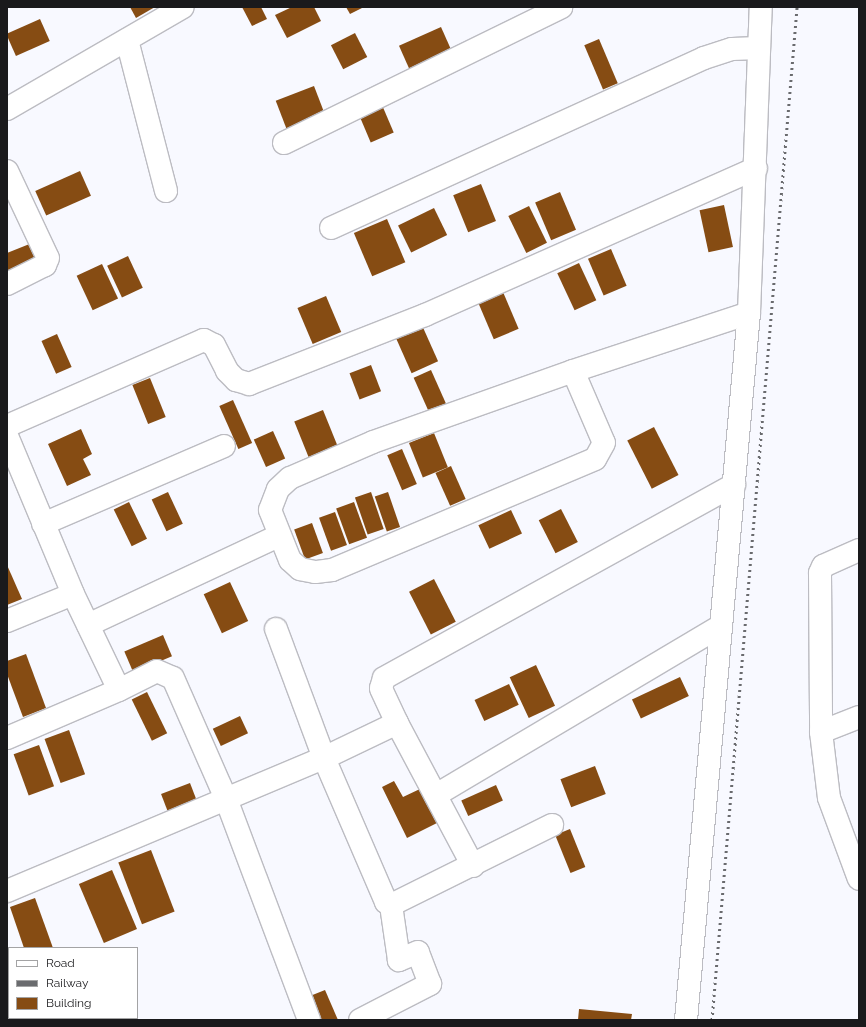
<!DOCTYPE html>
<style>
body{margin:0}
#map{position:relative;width:866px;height:1027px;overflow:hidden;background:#f8f9ff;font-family:Raleway,sans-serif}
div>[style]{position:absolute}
.building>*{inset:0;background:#864c13;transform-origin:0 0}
.roads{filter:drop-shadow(1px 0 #bcbcc2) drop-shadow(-1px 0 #bcbcc2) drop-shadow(0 1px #bcbcc2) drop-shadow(0 -1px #bcbcc2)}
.street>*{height:22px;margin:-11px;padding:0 11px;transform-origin:11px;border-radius:11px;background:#fff}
.rail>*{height:3px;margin-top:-1.5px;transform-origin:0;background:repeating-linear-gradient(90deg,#6a6b6e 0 2px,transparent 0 6px)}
span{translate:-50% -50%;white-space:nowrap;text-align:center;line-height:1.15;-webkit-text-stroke:4px #fff;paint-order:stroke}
.frame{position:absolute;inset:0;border:8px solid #1a1a1c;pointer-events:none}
.legend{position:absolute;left:8px;top:947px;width:130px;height:72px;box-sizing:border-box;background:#fff;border:1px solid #a3a3a4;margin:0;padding:5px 7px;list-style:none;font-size:12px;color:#1a1a1c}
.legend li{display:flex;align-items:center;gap:8px;height:20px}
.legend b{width:20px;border:1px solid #a3a3a4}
</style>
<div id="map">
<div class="building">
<i style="clip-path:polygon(130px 7px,155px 7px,136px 18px)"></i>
<i style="clip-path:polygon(242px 7px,261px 7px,267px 19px,252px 26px)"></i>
<i style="clip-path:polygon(292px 7px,314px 7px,321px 21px,287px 38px,275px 15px)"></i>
<i style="clip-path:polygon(346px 7px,364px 7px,350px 14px)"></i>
<i style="left:40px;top:19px;width:24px;height:37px;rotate:66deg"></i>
<i style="left:441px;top:27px;width:32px;height:46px;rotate:66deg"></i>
<i style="left:355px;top:33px;width:27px;height:27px;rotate:63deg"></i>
<i style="left:599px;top:39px;width:48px;height:16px;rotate:67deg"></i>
<i style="left:314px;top:86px;width:30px;height:41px;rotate:69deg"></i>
<i style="left:382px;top:105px;width:30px;height:25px;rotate:67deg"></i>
<i style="left:80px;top:171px;width:27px;height:49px;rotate:66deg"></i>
<i style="left:481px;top:184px;width:40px;height:30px;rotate:68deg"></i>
<i style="left:560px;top:192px;width:41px;height:27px;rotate:67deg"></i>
<i style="left:724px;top:205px;width:43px;height:25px;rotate:78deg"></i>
<i style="left:529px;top:206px;width:41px;height:23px;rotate:64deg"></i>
<i style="left:434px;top:208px;width:30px;height:40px;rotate:64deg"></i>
<i style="left:387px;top:219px;width:47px;height:36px;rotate:67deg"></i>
<i style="clip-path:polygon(37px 241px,45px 261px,7px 277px,7px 253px)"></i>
<i style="left:611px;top:249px;width:40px;height:25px;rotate:67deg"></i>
<i style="left:128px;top:256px;width:35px;height:23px;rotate:65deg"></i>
<i style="left:579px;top:263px;width:41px;height:24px;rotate:65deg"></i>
<i style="left:102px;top:264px;width:38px;height:28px;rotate:65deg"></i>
<i style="left:503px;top:292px;width:40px;height:27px;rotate:67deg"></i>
<i style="left:326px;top:296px;width:39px;height:31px;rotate:67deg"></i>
<i style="left:421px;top:323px;width:42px;height:29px;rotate:66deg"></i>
<i style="left:57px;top:334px;width:36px;height:17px;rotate:66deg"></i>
<i style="left:371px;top:365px;width:28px;height:23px;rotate:69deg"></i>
<i style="left:431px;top:370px;width:37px;height:19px;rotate:66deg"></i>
<i style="left:150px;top:378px;width:42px;height:19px;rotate:68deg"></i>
<i style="left:233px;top:400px;width:47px;height:15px;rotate:66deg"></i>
<i style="left:323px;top:410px;width:43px;height:31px;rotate:68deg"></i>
<i style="left:654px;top:427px;width:54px;height:30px;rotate:63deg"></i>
<i style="clip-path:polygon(81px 429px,92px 454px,83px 459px,91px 475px,67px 486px,48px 444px)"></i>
<i style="left:273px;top:431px;width:30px;height:21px;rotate:66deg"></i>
<i style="left:434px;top:433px;width:37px;height:27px;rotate:68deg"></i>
<i style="left:402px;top:449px;width:38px;height:16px;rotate:67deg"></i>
<i style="left:451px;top:466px;width:36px;height:17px;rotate:66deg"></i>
<i style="left:168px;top:492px;width:35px;height:18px;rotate:65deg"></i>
<i style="left:371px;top:492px;width:39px;height:17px;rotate:71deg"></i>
<i style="left:388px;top:492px;width:37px;height:14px;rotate:71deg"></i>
<i style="left:129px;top:502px;width:41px;height:17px;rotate:64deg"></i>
<i style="left:354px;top:502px;width:38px;height:19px;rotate:70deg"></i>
<i style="left:561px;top:509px;width:37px;height:25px;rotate:63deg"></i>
<i style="left:511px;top:510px;width:26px;height:36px;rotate:65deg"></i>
<i style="left:335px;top:512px;width:35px;height:17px;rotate:70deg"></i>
<i style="left:312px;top:523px;width:32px;height:19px;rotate:70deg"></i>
<i style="clip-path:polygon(7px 565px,22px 599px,7px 605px)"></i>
<i style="left:434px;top:579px;width:48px;height:28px;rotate:63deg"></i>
<i style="left:230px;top:582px;width:43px;height:29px;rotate:65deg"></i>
<i style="left:163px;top:635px;width:23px;height:42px;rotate:67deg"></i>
<i style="clip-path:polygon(26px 654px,46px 708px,23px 717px,7px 674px,7px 661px)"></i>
<i style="left:536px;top:665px;width:45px;height:29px;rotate:65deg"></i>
<i style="left:680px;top:677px;width:21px;height:53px;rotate:65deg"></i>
<i style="left:509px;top:684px;width:23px;height:38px;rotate:65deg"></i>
<i style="left:147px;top:692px;width:46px;height:17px;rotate:64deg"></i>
<i style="left:240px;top:716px;width:19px;height:30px;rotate:65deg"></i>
<i style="left:69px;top:730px;width:47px;height:26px;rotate:70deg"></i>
<i style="left:39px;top:745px;width:44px;height:27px;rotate:70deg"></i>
<i style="left:595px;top:766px;width:30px;height:37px;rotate:69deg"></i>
<i style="clip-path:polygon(394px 781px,403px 797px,422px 788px,439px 822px,407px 838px,382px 787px)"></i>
<i style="left:190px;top:783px;width:19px;height:31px;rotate:69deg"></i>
<i style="left:496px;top:785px;width:17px;height:38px;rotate:66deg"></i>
<i style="left:570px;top:829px;width:41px;height:16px;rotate:68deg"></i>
<i style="left:151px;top:850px;width:66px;height:35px;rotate:69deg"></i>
<i style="left:112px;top:870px;width:64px;height:36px;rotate:67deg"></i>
<i style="clip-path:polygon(35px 898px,53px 948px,24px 948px,10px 907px)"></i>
<i style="clip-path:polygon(325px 990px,338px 1020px,320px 1020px,310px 996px)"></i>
<i style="clip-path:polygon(579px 1009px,632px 1014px,631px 1020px,578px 1020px)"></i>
</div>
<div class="roads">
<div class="street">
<i style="left:127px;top:40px;width:156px;rotate:75.5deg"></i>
<i style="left:7px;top:109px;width:203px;rotate:-30.1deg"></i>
<i style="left:284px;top:143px;width:309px;rotate:-26.1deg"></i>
<i style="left:7px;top:171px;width:96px;rotate:64.8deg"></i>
<i style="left:48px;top:258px;width:8px;rotate:113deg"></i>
<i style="left:45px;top:265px;width:42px;rotate:153.4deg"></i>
<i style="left:331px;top:228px;width:410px;rotate:-24.5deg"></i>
<i style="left:704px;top:58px;width:29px;rotate:-18deg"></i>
<i style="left:732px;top:49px;width:27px;rotate:-2deg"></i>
<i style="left:573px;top:371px;width:78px;rotate:66.7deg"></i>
<i style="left:604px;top:443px;width:18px;rotate:119deg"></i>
<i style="left:595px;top:459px;width:285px;rotate:157.1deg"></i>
<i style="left:332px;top:570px;width:17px;rotate:173deg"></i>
<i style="left:315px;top:572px;width:15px;rotate:-169deg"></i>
<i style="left:300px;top:569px;width:13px;rotate:-138deg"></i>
<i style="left:290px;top:560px;width:54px;rotate:-111.8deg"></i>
<i style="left:270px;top:510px;width:22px;rotate:-69deg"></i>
<i style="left:278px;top:489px;width:16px;rotate:-43deg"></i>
<i style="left:290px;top:478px;width:90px;rotate:-23.4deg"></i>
<i style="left:373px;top:442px;width:212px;rotate:-19.5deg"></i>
<i style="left:573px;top:371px;width:185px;rotate:-18.2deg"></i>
<i style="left:7px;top:426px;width:215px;rotate:-23.6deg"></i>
<i style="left:204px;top:340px;width:11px;rotate:27deg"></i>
<i style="left:214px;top:345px;width:29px;rotate:63deg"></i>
<i style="left:227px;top:371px;width:13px;rotate:45deg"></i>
<i style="left:236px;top:380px;width:14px;rotate:17deg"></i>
<i style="left:249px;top:384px;width:189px;rotate:-21.4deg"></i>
<i style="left:425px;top:315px;width:362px;rotate:-23.9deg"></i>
<i style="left:7px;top:436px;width:171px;rotate:67.3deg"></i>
<i style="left:73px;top:594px;width:106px;rotate:64.4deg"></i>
<i style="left:119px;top:690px;width:122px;rotate:156.8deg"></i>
<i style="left:43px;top:524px;width:197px;rotate:-23.3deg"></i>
<i style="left:859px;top:550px;width:39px;rotate:156deg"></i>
<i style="left:823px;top:566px;width:8px;rotate:113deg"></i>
<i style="left:820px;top:573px;width:159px;rotate:89.6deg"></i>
<i style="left:821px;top:732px;width:66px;rotate:83.1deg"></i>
<i style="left:829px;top:798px;width:86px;rotate:69.7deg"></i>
<i style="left:7px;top:621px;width:71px;rotate:-22.2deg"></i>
<i style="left:88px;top:625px;width:210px;rotate:-25.1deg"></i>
<i style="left:276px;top:629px;width:138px;rotate:69.6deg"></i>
<i style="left:324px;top:758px;width:157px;rotate:66.7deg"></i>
<i style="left:386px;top:902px;width:6px;rotate:31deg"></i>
<i style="left:391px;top:905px;width:180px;rotate:-26.4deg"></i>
<i style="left:119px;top:690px;width:42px;rotate:-26.6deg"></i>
<i style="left:157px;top:671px;width:17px;rotate:24deg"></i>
<i style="left:173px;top:678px;width:132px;rotate:66.3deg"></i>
<i style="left:226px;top:799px;width:236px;rotate:69.4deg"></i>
<i style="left:821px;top:732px;width:41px;rotate:-21.5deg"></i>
<i style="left:436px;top:795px;width:331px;rotate:-30.7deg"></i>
<i style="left:473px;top:866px;width:162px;rotate:-118deg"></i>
<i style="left:397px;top:723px;width:38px;rotate:-115deg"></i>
<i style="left:381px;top:688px;width:10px;rotate:-73deg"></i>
<i style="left:384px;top:678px;width:400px;rotate:-28.9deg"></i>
<i style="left:7px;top:891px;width:344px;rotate:-22.8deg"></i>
<i style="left:324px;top:758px;width:81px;rotate:-25.6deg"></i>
<i style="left:360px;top:1020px;width:79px;rotate:-27.2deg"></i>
<i style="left:430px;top:984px;width:34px;rotate:-111deg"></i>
<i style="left:418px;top:952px;width:21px;rotate:157deg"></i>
<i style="left:399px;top:960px;width:56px;rotate:-98.3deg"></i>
<i style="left:686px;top:1020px;width:710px;rotate:-84.91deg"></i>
<i style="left:749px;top:313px;width:306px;rotate:-87.8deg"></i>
</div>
</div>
<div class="rail">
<i style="left:712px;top:1020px;width:1017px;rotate:-85.2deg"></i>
</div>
<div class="frame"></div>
<ul class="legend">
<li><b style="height:5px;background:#fff"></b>Road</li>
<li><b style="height:5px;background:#6a6b6e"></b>Railway</li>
<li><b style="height:11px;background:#864c13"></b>Building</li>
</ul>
</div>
